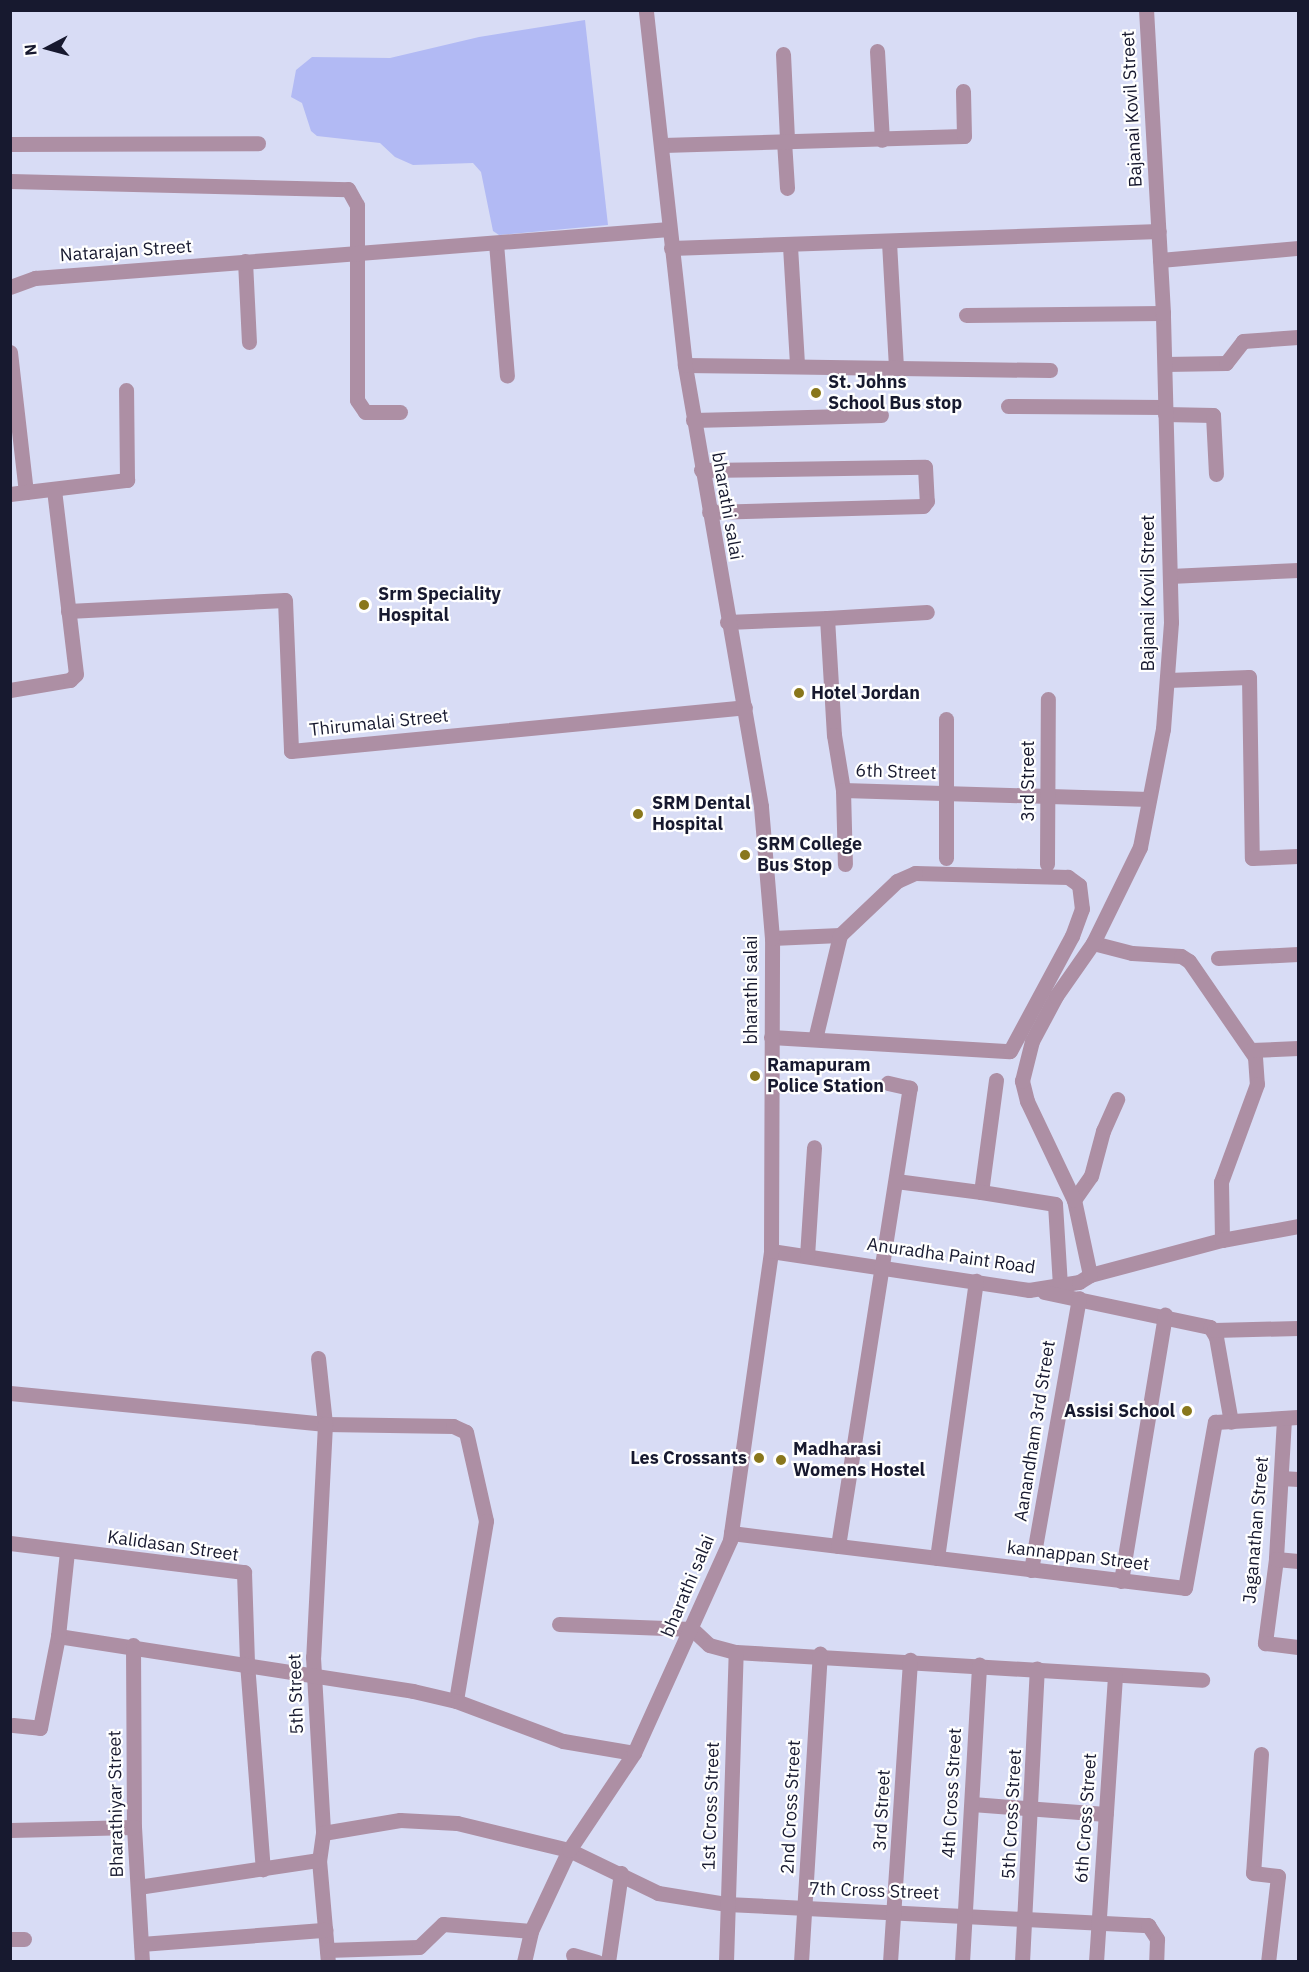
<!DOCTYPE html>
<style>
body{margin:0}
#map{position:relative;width:1309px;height:1972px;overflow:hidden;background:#d8dcf5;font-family:"IBM Plex Sans",sans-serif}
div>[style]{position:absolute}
.water>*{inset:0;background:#b2baf4}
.minor>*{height:15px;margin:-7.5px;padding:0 7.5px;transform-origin:7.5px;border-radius:7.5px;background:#ad8fa4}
.dots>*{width:16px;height:16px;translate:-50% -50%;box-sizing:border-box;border:3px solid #fff;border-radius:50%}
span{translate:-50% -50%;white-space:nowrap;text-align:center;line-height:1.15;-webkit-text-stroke:4.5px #fff;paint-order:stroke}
.street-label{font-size:18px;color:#17192f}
.poi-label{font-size:18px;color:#17192f;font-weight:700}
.left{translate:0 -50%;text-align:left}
.right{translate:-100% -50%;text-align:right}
.frame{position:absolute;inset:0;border:12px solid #17192f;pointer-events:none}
.north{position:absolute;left:18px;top:18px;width:60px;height:60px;-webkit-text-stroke:4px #fff;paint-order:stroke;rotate:264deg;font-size:16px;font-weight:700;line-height:24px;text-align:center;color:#17192f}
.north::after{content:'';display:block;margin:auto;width:21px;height:27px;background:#17192f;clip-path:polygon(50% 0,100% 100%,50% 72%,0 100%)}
</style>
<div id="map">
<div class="water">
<i style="clip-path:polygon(585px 20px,608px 225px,499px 235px,493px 231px,481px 172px,473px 163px,413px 165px,395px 157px,380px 143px,317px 136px,311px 131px,302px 103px,291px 97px,296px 70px,312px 57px,390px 58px,479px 37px)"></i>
</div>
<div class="minor">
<i style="left:877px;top:51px;width:89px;rotate:86.8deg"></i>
<i style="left:783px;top:54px;width:86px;rotate:87.3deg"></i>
<i style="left:784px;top:141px;width:47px;rotate:86.3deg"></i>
<i style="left:10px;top:144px;width:248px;rotate:-0.2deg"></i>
<i style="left:663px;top:145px;width:301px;rotate:-1.7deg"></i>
<i style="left:964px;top:136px;width:45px;rotate:-91.3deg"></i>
<i style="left:10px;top:181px;width:338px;rotate:1.4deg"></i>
<i style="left:348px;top:189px;width:18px;rotate:61deg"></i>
<i style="left:357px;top:205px;width:195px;rotate:90deg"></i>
<i style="left:357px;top:400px;width:14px;rotate:56deg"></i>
<i style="left:365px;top:412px;width:35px"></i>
<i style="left:889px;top:242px;width:124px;rotate:86.8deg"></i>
<i style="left:496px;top:243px;width:133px;rotate:85.3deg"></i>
<i style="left:790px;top:246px;width:118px;rotate:86.6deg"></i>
<i style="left:671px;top:248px;width:488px;rotate:-2deg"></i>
<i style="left:1160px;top:260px;width:139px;rotate:-5deg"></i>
<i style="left:245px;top:261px;width:81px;rotate:87.2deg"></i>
<i style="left:10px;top:287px;width:27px;rotate:-20deg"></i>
<i style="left:35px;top:278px;width:636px;rotate:-4.42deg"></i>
<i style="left:966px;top:315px;width:197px;rotate:-0.6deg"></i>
<i style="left:10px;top:352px;width:141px;rotate:83.5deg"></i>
<i style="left:26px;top:492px;width:16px;rotate:173deg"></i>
<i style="left:1165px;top:364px;width:61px;rotate:-0.9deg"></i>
<i style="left:1226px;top:363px;width:28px;rotate:-52deg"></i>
<i style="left:1243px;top:341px;width:55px;rotate:-4.2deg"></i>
<i style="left:685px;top:365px;width:365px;rotate:0.8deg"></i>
<i style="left:1008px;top:406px;width:157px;rotate:0.4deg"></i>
<i style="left:1165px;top:414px;width:48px;rotate:1.2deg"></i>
<i style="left:1213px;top:415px;width:59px;rotate:87.1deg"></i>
<i style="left:693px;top:420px;width:188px;rotate:-1.5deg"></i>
<i style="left:701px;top:470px;width:224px;rotate:-0.8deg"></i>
<i style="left:925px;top:467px;width:34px;rotate:87deg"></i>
<i style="left:927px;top:501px;width:6px;rotate:129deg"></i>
<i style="left:923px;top:506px;width:214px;rotate:178.4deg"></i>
<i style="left:26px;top:492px;width:102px;rotate:-6.8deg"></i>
<i style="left:127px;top:480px;width:90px;rotate:-90.6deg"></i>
<i style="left:1170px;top:576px;width:128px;rotate:-2.7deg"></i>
<i style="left:68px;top:611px;width:217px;rotate:-2.9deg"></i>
<i style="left:285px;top:600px;width:151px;rotate:87.7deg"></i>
<i style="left:291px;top:751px;width:456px;rotate:-5.5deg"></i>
<i style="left:827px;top:618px;width:100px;rotate:-3.4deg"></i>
<i style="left:727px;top:622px;width:100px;rotate:-2.3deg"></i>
<i style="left:827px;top:618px;width:117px;rotate:86.6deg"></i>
<i style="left:834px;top:735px;width:56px;rotate:80.7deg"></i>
<i style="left:843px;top:790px;width:306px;rotate:1.7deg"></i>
<i style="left:1168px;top:680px;width:81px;rotate:-2.1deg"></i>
<i style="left:1249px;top:677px;width:181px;rotate:89.1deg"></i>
<i style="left:1252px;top:858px;width:46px;rotate:-2.5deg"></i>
<i style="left:10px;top:690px;width:61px;rotate:-9.5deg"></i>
<i style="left:70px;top:680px;width:8px;rotate:-45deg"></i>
<i style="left:76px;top:674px;width:186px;rotate:-96.8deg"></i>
<i style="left:946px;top:719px;width:139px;rotate:90deg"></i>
<i style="left:843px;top:790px;width:74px;rotate:88.5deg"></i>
<i style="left:1047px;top:864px;width:165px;rotate:-89.7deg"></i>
<i style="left:772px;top:938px;width:68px;rotate:-2.5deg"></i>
<i style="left:1093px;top:943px;width:40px;rotate:14.4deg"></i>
<i style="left:1132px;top:953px;width:49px;rotate:3.5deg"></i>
<i style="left:1181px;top:956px;width:9px;rotate:32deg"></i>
<i style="left:1189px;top:961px;width:116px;rotate:55.5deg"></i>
<i style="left:1255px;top:1057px;width:27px;rotate:86deg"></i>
<i style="left:1257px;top:1084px;width:104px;rotate:110.2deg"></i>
<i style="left:1221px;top:1182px;width:58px;rotate:89deg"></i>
<i style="left:1218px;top:958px;width:80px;rotate:-2.9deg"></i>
<i style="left:771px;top:1037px;width:239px;rotate:3.4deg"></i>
<i style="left:1010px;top:1051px;width:131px;rotate:-61.7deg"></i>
<i style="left:1072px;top:936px;width:29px;rotate:-70deg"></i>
<i style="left:1082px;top:909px;width:24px;rotate:-97deg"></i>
<i style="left:1079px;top:885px;width:14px;rotate:-144deg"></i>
<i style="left:1068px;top:877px;width:153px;rotate:-178.5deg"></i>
<i style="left:915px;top:873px;width:20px;rotate:156deg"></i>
<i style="left:897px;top:881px;width:79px;rotate:136.5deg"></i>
<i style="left:840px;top:935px;width:107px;rotate:103.5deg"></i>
<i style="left:1251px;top:1050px;width:47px;rotate:-2.4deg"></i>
<i style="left:996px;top:1080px;width:113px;rotate:97.6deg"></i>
<i style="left:981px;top:1192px;width:75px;rotate:9.2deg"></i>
<i style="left:1055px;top:1204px;width:81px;rotate:86.5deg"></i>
<i style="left:896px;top:1181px;width:86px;rotate:7.4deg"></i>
<i style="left:1074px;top:1200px;width:29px;rotate:-55deg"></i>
<i style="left:1091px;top:1176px;width:47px;rotate:-75.1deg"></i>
<i style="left:1103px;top:1131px;width:35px;rotate:-66deg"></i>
<i style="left:771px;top:1251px;width:261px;rotate:8.6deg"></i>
<i style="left:1029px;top:1290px;width:51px;rotate:-9.1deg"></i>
<i style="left:1079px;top:1282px;width:13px;rotate:-32deg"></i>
<i style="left:1090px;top:1275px;width:137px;rotate:-14.9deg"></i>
<i style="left:1222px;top:1240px;width:77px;rotate:-10.4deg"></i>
<i style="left:807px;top:1256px;width:109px;rotate:-86.3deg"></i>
<i style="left:1090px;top:1275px;width:77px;rotate:-102deg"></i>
<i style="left:1074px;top:1200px;width:110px;rotate:-115.4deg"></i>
<i style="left:1027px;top:1101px;width:21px;rotate:-104deg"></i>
<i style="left:1022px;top:1081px;width:41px;rotate:-76deg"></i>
<i style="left:1032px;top:1041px;width:51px;rotate:-61.9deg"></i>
<i style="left:1056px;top:996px;width:65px;rotate:-55.1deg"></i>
<i style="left:1093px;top:943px;width:107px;rotate:-63.9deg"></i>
<i style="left:1140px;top:847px;width:120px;rotate:-79deg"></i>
<i style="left:1163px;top:729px;width:107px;rotate:-85.7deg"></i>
<i style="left:1171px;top:622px;width:309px;rotate:-91.5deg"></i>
<i style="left:1163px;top:313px;width:303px;rotate:-93.2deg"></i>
<i style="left:1044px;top:1292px;width:170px;rotate:11.9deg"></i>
<i style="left:1210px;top:1327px;width:12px;rotate:59deg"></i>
<i style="left:1216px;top:1337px;width:86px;rotate:80deg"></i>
<i style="left:1214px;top:1330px;width:84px;rotate:-1.4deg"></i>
<i style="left:318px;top:1358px;width:66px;rotate:83.9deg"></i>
<i style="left:325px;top:1424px;width:128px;rotate:0.9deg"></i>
<i style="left:453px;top:1426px;width:14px;rotate:25deg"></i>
<i style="left:466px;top:1432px;width:91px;rotate:77.3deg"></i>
<i style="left:486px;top:1521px;width:182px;rotate:99.5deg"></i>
<i style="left:10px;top:1393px;width:317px;rotate:5.6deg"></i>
<i style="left:325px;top:1424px;width:233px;rotate:92.9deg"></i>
<i style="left:313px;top:1657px;width:176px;rotate:86.7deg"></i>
<i style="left:323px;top:1833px;width:27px;rotate:98deg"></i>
<i style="left:319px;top:1860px;width:102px;rotate:85deg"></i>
<i style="left:1284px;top:1419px;width:140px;rotate:93.3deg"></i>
<i style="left:1276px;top:1559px;width:85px;rotate:97.5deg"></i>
<i style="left:1265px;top:1643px;width:33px;rotate:7deg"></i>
<i style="left:1281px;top:1478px;width:17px;rotate:3deg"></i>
<i style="left:731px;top:1533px;width:457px;rotate:6.9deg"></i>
<i style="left:1185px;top:1588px;width:169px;rotate:-79.8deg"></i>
<i style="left:1215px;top:1422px;width:83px;rotate:-3.4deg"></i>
<i style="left:10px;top:1543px;width:236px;rotate:7.1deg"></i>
<i style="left:244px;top:1572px;width:91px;rotate:88.1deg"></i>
<i style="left:247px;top:1663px;width:207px;rotate:85.6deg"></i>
<i style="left:838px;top:1546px;width:464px;rotate:-81.1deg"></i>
<i style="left:910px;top:1088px;width:23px;rotate:-167deg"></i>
<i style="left:937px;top:1558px;width:280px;rotate:-82deg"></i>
<i style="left:1276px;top:1559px;width:22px;rotate:5deg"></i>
<i style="left:1031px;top:1570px;width:276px;rotate:-80deg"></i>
<i style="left:1121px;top:1581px;width:270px;rotate:-80.6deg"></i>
<i style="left:559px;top:1624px;width:133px;rotate:2.2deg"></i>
<i style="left:692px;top:1629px;width:23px;rotate:43deg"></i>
<i style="left:709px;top:1645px;width:28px;rotate:15deg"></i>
<i style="left:736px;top:1652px;width:467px;rotate:3.4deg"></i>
<i style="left:58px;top:1636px;width:359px;rotate:8.8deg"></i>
<i style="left:413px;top:1691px;width:44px;rotate:13.1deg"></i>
<i style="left:456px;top:1701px;width:114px;rotate:20.5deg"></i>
<i style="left:563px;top:1741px;width:72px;rotate:9.6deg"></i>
<i style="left:133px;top:1645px;width:182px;rotate:89.7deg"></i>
<i style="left:134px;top:1827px;width:135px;rotate:86.6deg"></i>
<i style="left:13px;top:1725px;width:27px;rotate:6deg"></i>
<i style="left:40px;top:1728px;width:94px;rotate:-78.9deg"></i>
<i style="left:58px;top:1636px;width:84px;rotate:-83.9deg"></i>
<i style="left:1261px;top:1754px;width:119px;rotate:93.8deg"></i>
<i style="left:1253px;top:1873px;width:25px;rotate:7deg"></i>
<i style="left:1278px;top:1876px;width:87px;rotate:96.6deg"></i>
<i style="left:972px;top:1804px;width:134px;rotate:4.3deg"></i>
<i style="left:10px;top:1830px;width:124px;rotate:-1.4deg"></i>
<i style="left:323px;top:1833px;width:78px;rotate:-9.6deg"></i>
<i style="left:400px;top:1820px;width:57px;rotate:3deg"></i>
<i style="left:457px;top:1823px;width:115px;rotate:13.6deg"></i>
<i style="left:569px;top:1850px;width:99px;rotate:25.8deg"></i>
<i style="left:658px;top:1893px;width:70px;rotate:9.1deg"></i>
<i style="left:727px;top:1904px;width:422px;rotate:2.9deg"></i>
<i style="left:1148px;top:1925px;width:17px;rotate:57deg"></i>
<i style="left:1157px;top:1939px;width:23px;rotate:92deg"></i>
<i style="left:138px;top:1887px;width:183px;rotate:-8.5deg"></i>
<i style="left:10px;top:1939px;width:14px"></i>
<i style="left:141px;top:1944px;width:185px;rotate:-4.4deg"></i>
<i style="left:327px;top:1950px;width:92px;rotate:-1.9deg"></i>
<i style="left:419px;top:1947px;width:33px;rotate:-44deg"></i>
<i style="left:443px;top:1924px;width:88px;rotate:4.5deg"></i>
<i style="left:573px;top:1955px;width:25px;rotate:16deg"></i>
<i style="left:524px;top:1962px;width:32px;rotate:-77deg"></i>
<i style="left:531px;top:1931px;width:89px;rotate:-64.9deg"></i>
<i style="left:569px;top:1850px;width:117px;rotate:-56.2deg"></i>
<i style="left:634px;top:1753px;width:234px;rotate:-65.7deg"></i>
<i style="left:730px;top:1540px;width:292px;rotate:-81.9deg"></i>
<i style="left:771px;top:1251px;width:313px;rotate:-89.8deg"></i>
<i style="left:772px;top:938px;width:132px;rotate:-94.8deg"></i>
<i style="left:761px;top:806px;width:448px;rotate:-99.8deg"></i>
<i style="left:685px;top:365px;width:357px;rotate:-96.3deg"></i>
<i style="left:608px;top:1962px;width:90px;rotate:-81.7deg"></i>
<i style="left:726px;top:1962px;width:310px;rotate:-88.2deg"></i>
<i style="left:801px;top:1962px;width:309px;rotate:-86.5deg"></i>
<i style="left:890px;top:1962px;width:303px;rotate:-86.2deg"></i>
<i style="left:962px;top:1962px;width:298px;rotate:-86.7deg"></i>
<i style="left:1022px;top:1962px;width:294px;rotate:-87.1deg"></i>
<i style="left:1096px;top:1962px;width:287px;rotate:-86.2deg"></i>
</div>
<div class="dots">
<i style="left:816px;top:393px;background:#89771c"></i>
<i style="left:364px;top:605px;background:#89771c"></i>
<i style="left:799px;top:693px;background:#89771c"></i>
<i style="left:638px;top:814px;background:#89771c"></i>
<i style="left:745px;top:855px;background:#89771c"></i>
<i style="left:755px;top:1076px;background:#89771c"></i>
<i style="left:1187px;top:1411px;background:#89771c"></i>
<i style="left:759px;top:1458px;background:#89771c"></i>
<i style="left:781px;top:1460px;background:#89771c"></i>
</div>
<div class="street-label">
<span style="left:1132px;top:109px;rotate:-93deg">Bajanai Kovil Street</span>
<span style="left:126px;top:251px;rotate:-4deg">Natarajan Street</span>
<span style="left:727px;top:506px;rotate:80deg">bharathi salai</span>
<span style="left:1148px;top:593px;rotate:-90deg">Bajanai Kovil Street</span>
<span style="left:379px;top:723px;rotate:-6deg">Thirumalai Street</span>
<span style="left:896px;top:772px;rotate:2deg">6th Street</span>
<span style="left:1028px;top:781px;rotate:-90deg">3rd Street</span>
<span style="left:751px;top:990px;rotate:-90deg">bharathi salai</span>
<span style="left:951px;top:1256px;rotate:8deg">Anuradha Paint Road</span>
<span style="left:1035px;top:1431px;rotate:-81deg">Aanandham 3rd Street</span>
<span style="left:1256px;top:1530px;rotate:-85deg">Jaganathan Street</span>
<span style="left:173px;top:1546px;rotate:8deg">Kalidasan Street</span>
<span style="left:1078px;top:1556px;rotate:7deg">kannappan Street</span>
<span style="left:688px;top:1586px;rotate:-67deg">bharathi salai</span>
<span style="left:296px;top:1694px;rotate:-92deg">5th Street</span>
<span style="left:952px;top:1793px;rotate:-87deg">4th Cross Street</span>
<span style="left:116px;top:1804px;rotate:-91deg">Bharathiyar Street</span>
<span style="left:711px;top:1806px;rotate:-88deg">1st Cross Street</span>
<span style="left:791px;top:1807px;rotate:-87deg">2nd Cross Street</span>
<span style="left:882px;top:1810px;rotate:-87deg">3rd Street</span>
<span style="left:1012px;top:1814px;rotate:-87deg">5th Cross Street</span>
<span style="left:1086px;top:1818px;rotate:-86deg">6th Cross Street</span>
<span style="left:874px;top:1891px;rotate:2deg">7th Cross Street</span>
</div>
<div class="poi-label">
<span class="left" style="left:828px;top:393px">St. Johns<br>School Bus stop</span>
<span class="left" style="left:378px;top:605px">Srm Speciality<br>Hospital</span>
<span class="left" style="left:811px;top:693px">Hotel Jordan</span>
<span class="left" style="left:652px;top:814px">SRM Dental<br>Hospital</span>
<span class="left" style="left:757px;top:855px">SRM College<br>Bus Stop</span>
<span class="left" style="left:767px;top:1076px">Ramapuram<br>Police Station</span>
<span class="right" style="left:1175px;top:1411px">Assisi School</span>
<span class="left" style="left:793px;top:1460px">Madharasi<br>Womens Hostel</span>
<span class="right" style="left:747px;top:1458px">Les Crossants</span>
</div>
<div class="frame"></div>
<div class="north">N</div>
</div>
